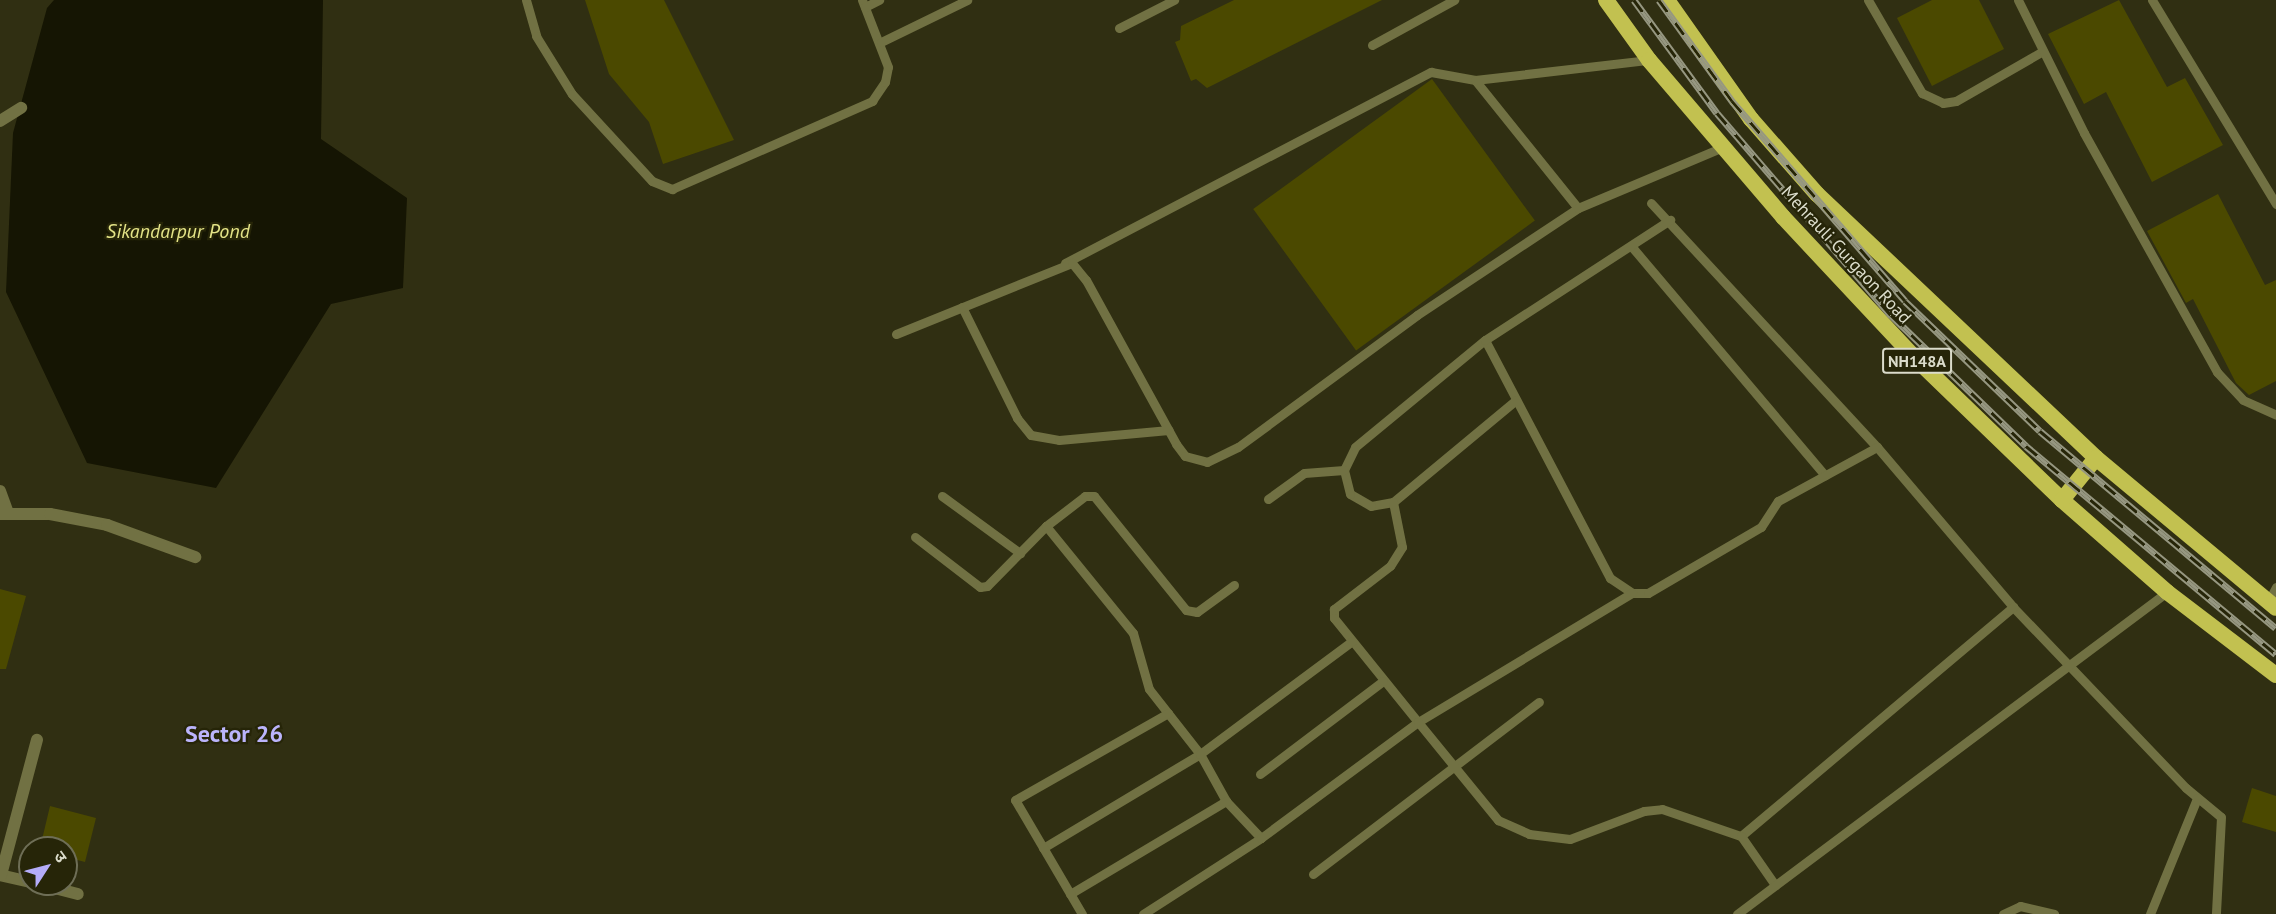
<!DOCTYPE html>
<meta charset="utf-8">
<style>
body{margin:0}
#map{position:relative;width:2276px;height:914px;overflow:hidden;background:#302f12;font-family:"PT Sans","Noto Sans Devanagari",sans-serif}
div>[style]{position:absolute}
.water>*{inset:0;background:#151503}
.building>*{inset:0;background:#4b4900;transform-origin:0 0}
.service>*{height:9px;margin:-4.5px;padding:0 4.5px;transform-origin:4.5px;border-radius:4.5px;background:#717143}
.minor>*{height:12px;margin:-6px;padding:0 6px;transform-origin:6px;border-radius:6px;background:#717143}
.trunk>*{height:16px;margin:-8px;padding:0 8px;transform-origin:8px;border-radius:8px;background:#c2c150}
.rail>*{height:7px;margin-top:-3.5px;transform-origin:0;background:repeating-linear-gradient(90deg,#262508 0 14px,#969781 0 28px);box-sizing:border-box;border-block:2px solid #969781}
span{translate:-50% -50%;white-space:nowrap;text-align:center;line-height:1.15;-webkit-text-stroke:4.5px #262508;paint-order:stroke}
.shield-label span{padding:2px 4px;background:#262508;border:2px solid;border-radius:4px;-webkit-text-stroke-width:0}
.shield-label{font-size:16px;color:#dbdccb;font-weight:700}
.street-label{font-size:18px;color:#dbdccb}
.water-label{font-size:20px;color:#e4e487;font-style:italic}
.district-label{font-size:24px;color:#bbb4fb;font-weight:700}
.north{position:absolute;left:18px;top:836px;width:60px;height:60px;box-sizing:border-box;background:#262508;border:2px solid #6e6e56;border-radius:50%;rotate:54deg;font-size:16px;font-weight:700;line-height:24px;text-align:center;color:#dbdccb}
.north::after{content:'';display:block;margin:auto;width:21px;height:27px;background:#b4acf9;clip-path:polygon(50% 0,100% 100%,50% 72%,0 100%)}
</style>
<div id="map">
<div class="water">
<i style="clip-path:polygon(54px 0,323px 0,321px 139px,407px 198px,403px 288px,331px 304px,216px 488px,87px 463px,6px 292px,13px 133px,47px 8px)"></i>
</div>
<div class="building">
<i style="clip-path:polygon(585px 0,664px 0,734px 140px,663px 164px,649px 122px,609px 74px)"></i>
<i style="clip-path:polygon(1234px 0,1382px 0,1207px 88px,1196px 79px,1191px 81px,1175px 42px,1180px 40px,1181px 26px)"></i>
<i style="clip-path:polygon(1932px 0,1979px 0,2004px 49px,1932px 86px,1897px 18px)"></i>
<i style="clip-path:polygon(2119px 0,2167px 87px,2185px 78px,2223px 145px,2152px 182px,2106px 92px,2084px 104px,2048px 34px)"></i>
<i style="left:1432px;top:79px;width:175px;height:221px;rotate:54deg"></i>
<i style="clip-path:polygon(2218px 194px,2265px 285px,2276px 280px,2276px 381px,2249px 395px,2236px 383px,2193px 299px,2186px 303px,2147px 231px)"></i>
<i style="clip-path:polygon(0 589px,26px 596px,6px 669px,0 669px)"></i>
<i style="clip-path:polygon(2252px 788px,2276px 796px,2276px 832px,2242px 822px)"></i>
<i style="clip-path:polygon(50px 806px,96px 818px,85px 862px,66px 857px,66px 848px,40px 848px)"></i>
</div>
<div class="service">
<i style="left:526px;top:0;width:37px;rotate:74deg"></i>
<i style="left:536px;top:36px;width:68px;rotate:58.2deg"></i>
<i style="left:572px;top:94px;width:118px;rotate:47.4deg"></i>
<i style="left:652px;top:181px;width:22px;rotate:22deg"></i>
<i style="left:672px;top:189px;width:219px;rotate:-23.7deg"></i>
<i style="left:872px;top:101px;width:23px;rotate:-56deg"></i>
<i style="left:885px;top:82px;width:15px;rotate:-79deg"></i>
<i style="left:888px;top:67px;width:72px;rotate:-111.2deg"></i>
<i style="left:1868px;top:0;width:108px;rotate:59.9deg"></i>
<i style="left:1922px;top:93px;width:23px;rotate:25deg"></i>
<i style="left:1943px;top:103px;width:13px;rotate:-9deg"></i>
<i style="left:1956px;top:101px;width:100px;rotate:-29.9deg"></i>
<i style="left:2018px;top:0;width:148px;rotate:63.6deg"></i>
<i style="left:2084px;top:133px;width:274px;rotate:60.9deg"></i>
<i style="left:2217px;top:372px;width:38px;rotate:47deg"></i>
<i style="left:2243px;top:400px;width:36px;rotate:24deg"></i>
<i style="left:2152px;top:0;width:239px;rotate:58.7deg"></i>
<i style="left:865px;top:7px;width:16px;rotate:-27deg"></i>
<i style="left:1119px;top:28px;width:62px;rotate:-27deg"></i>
<i style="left:881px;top:42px;width:96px;rotate:-26deg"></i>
<i style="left:1372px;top:45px;width:94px;rotate:-28.8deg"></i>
<i style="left:1475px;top:80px;width:164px;rotate:51.2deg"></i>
<i style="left:1651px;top:203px;width:333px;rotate:47.2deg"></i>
<i style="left:1877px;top:447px;width:210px;rotate:49.6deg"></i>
<i style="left:2013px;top:607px;width:250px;rotate:46.3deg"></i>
<i style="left:2186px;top:788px;width:45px;rotate:39.6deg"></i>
<i style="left:2221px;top:817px;width:97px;rotate:93deg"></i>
<i style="left:1632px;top:247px;width:299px;rotate:49.8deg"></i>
<i style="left:1065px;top:263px;width:413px;rotate:-27.6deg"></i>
<i style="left:1431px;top:72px;width:45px;rotate:10.3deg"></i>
<i style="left:1475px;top:80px;width:175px;rotate:-6.6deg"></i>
<i style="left:962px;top:307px;width:124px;rotate:63.6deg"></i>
<i style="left:1017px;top:418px;width:22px;rotate:51deg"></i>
<i style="left:1031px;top:435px;width:28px;rotate:10deg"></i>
<i style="left:1059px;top:440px;width:110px;rotate:-5.2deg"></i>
<i style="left:896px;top:334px;width:190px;rotate:-22deg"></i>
<i style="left:1072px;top:263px;width:22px;rotate:51deg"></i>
<i style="left:1086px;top:280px;width:187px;rotate:61.2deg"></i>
<i style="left:1176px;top:444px;width:15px;rotate:53deg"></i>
<i style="left:1185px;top:456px;width:23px;rotate:15deg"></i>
<i style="left:1207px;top:462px;width:34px;rotate:-26deg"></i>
<i style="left:1238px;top:447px;width:222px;rotate:-36.4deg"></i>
<i style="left:1417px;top:315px;width:193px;rotate:-33.6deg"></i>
<i style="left:1578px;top:208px;width:157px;rotate:-22.8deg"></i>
<i style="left:1485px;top:340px;width:269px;rotate:62.3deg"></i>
<i style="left:1610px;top:578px;width:27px;rotate:34deg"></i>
<i style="left:1632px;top:593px;width:16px"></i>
<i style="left:1648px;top:593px;width:131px;rotate:-30.3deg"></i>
<i style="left:1761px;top:527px;width:31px;rotate:-57deg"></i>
<i style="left:1778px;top:501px;width:113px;rotate:-28.6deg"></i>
<i style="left:1516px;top:400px;width:160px;rotate:140.3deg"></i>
<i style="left:1393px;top:502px;width:22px;rotate:170deg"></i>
<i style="left:1371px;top:506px;width:24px;rotate:-150deg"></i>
<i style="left:1350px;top:494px;width:25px;rotate:-104deg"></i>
<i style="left:1344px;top:470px;width:25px;rotate:-64deg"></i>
<i style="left:1355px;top:447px;width:168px;rotate:-39.5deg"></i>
<i style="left:1485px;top:340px;width:221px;rotate:-33deg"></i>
<i style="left:942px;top:496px;width:97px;rotate:36.2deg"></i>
<i style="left:1268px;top:499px;width:44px;rotate:-35.8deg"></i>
<i style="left:1304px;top:473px;width:40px;rotate:-4.3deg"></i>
<i style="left:1393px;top:502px;width:46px;rotate:78.7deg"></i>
<i style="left:1402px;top:547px;width:22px;rotate:122deg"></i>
<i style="left:1390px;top:566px;width:71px;rotate:142.5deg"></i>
<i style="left:1334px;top:609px;width:9px;rotate:90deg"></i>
<i style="left:1334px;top:618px;width:134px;rotate:51.1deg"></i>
<i style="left:1418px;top:722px;width:250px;rotate:-31.1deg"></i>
<i style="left:915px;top:537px;width:82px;rotate:37.6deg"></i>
<i style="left:980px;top:587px;width:7px;rotate:-8deg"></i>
<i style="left:987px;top:586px;width:84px;rotate:-45.5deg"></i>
<i style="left:1234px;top:585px;width:46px;rotate:143.9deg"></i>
<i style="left:1197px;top:612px;width:11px;rotate:-170deg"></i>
<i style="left:1186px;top:610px;width:146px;rotate:-128.9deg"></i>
<i style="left:1094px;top:496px;width:9px;rotate:180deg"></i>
<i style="left:1085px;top:496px;width:49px;rotate:142.4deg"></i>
<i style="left:1046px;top:526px;width:138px;rotate:50.9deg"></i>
<i style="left:1133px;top:633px;width:58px;rotate:74.1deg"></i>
<i style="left:1149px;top:689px;width:83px;rotate:51.9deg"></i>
<i style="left:1200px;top:754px;width:54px;rotate:61deg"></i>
<i style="left:1226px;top:801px;width:51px;rotate:46.6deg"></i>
<i style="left:2268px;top:602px;width:17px;rotate:-62deg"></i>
<i style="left:1260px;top:774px;width:154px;rotate:-37.1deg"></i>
<i style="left:1741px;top:836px;width:356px;rotate:-40.1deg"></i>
<i style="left:1043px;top:848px;width:183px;rotate:-30.9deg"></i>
<i style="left:1200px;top:754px;width:189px;rotate:-36.6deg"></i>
<i style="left:1313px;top:874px;width:284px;rotate:-37.3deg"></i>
<i style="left:1070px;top:894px;width:182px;rotate:-30.8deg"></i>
<i style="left:1082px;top:914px;width:132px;rotate:-120.4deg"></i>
<i style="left:1015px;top:800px;width:176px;rotate:-29.6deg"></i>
<i style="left:1143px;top:914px;width:140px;rotate:-32.8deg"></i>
<i style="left:1261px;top:838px;width:195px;rotate:-36.5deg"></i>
<i style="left:1418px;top:722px;width:127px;rotate:50.8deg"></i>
<i style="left:1498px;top:820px;width:34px;rotate:24deg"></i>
<i style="left:1529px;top:834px;width:41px;rotate:7deg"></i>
<i style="left:1570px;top:839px;width:79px;rotate:-20.7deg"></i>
<i style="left:1644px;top:811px;width:18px;rotate:-6deg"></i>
<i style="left:1662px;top:809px;width:83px;rotate:18.9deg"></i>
<i style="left:1741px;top:836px;width:60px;rotate:55.2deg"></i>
<i style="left:1737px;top:914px;width:537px;rotate:-36.83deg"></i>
<i style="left:2003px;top:914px;width:19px;rotate:-25deg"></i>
<i style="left:2020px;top:906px;width:35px;rotate:13deg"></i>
<i style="left:2150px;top:914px;width:125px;rotate:-67.9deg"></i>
</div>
<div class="minor">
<i style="left:0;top:121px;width:25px;rotate:-32deg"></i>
<i style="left:0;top:491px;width:23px;rotate:70deg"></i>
<i style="left:0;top:514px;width:50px"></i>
<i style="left:50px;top:514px;width:58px;rotate:10.9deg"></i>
<i style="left:107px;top:525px;width:94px;rotate:20deg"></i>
<i style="left:0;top:875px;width:31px;rotate:13deg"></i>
<i style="left:1px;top:875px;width:140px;rotate:-75.1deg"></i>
<i style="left:39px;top:884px;width:40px;rotate:14.4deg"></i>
</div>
<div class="trunk">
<i style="left:1606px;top:0;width:74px;rotate:54.4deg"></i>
<i style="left:1649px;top:60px;width:206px;rotate:49.5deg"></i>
<i style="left:1783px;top:217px;width:195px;rotate:46.9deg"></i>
<i style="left:1916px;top:359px;width:203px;rotate:44deg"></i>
<i style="left:2062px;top:500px;width:140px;rotate:41.2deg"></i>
<i style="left:2167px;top:592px;width:137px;rotate:37.3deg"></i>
<i style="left:1667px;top:0;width:146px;rotate:54.8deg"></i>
<i style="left:1751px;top:119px;width:100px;rotate:48.7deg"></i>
<i style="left:1817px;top:194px;width:384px;rotate:43.4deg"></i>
<i style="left:2096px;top:458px;width:234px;rotate:39.8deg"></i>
<i style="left:2062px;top:500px;width:54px;rotate:-51deg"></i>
</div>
<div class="rail">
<i style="left:1634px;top:0;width:140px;rotate:53.7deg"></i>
<i style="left:1717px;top:113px;width:267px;rotate:49.3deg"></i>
<i style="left:1891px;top:315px;width:188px;rotate:44.1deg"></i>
<i style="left:2026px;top:446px;width:325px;rotate:39.8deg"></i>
<i style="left:1659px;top:0;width:125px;rotate:54.1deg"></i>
<i style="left:1732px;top:101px;width:264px;rotate:49.1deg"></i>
<i style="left:1905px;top:301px;width:187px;rotate:43.9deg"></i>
<i style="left:2040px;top:431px;width:307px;rotate:39.9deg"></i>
</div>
<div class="shield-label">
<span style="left:1917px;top:361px">NH148A</span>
</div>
<div class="street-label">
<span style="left:1846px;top:255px;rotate:47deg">Mehrauli Gurgaon Road</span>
</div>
<div class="water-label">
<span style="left:178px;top:231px">Sikandarpur Pond</span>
</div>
<div class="district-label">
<span style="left:234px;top:734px">Sector 26</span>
</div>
<div class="north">उ</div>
</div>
